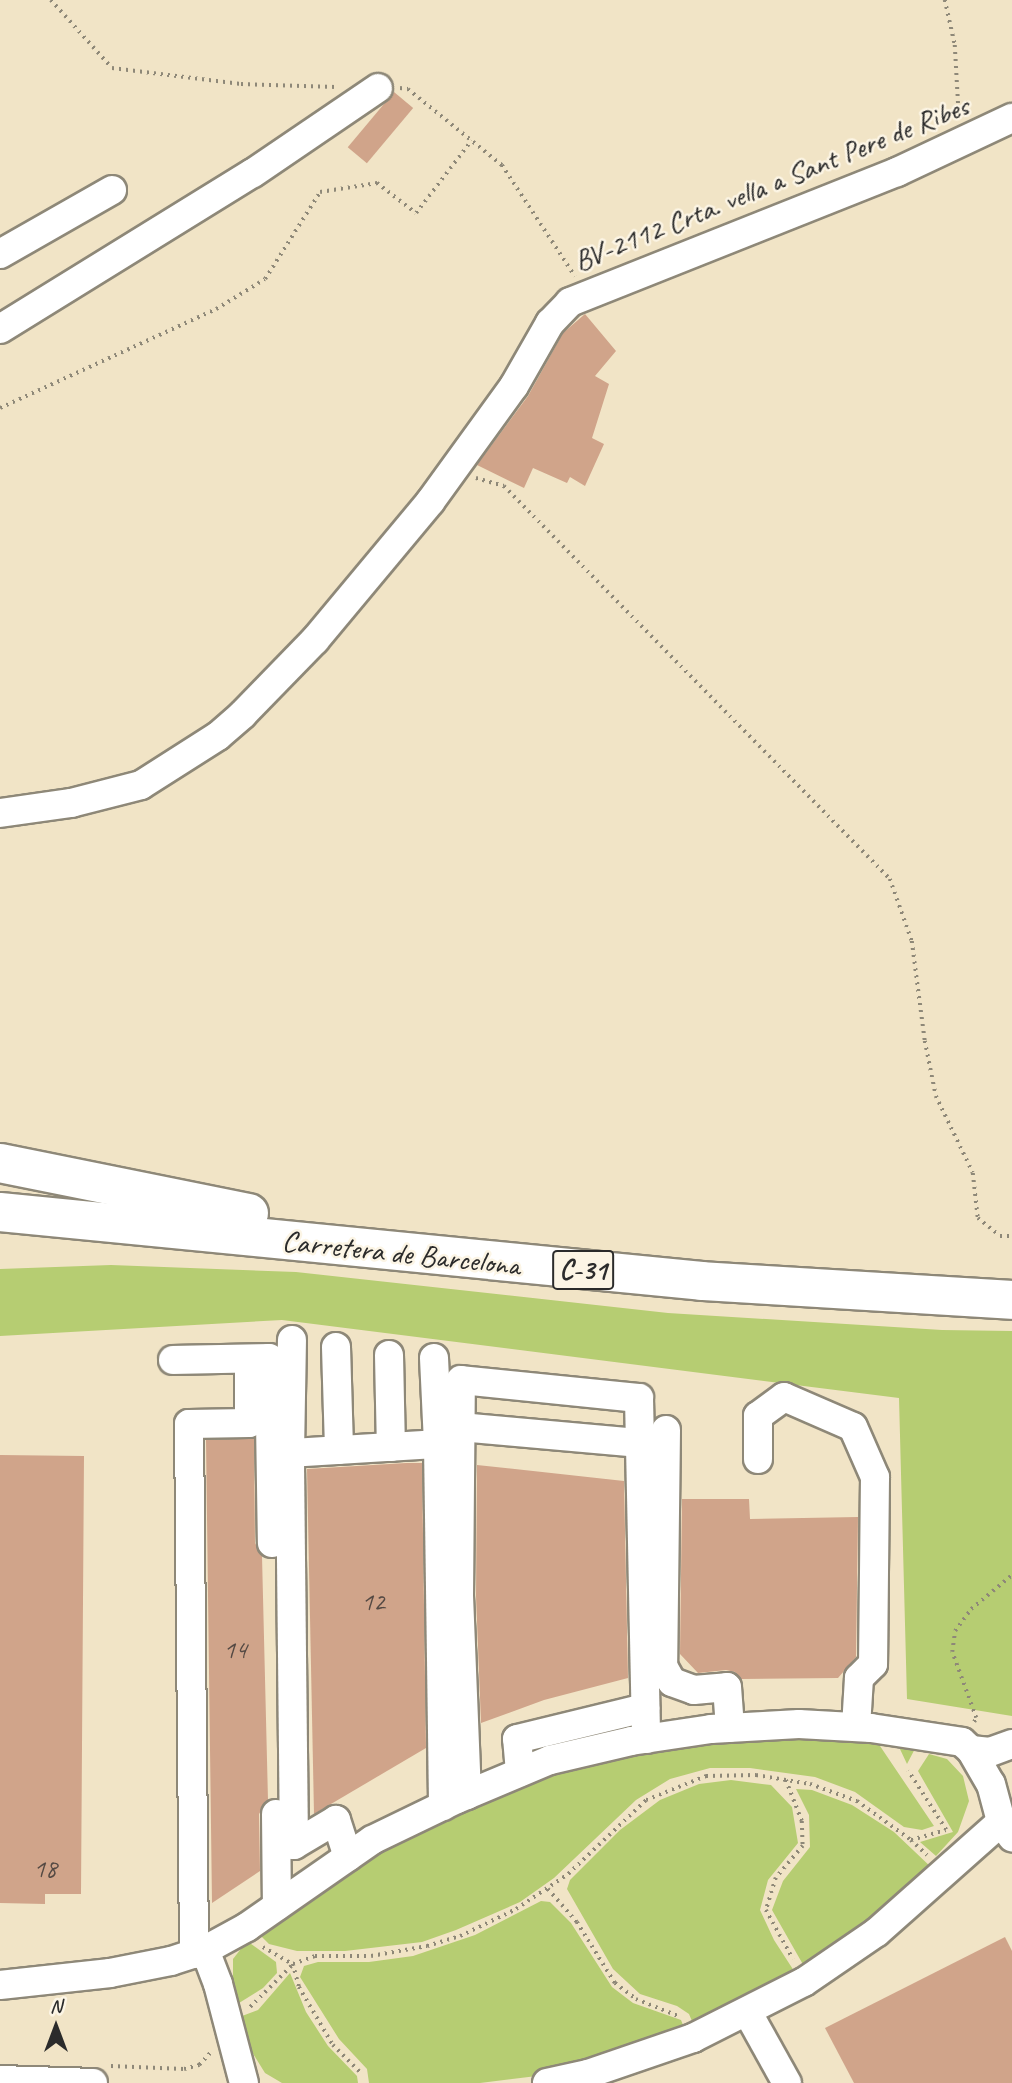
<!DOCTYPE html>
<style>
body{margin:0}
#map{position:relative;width:1012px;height:2083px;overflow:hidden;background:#f1e4c6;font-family:Caveat,sans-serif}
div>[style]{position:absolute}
.green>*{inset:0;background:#b6cd72}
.building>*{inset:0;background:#d0a48a;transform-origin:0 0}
.path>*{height:3.5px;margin-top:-1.75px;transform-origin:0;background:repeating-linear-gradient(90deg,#8e8878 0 2px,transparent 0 7px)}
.roads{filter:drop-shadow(2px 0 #8e8878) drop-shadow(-2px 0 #8e8878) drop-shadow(0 2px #8e8878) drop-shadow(0 -2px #8e8878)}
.minor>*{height:28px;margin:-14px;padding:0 14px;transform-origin:14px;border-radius:14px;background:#fff}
.highway>*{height:38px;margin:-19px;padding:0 19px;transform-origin:19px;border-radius:19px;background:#fff}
span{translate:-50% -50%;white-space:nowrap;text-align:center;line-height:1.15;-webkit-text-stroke:5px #fcf5e5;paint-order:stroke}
.number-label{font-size:26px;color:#544943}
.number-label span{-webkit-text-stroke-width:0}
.shield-label span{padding:2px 5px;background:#fcf5e5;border:2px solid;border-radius:5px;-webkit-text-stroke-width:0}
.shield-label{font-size:28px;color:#2b2b2b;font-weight:700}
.street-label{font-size:30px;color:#2b2b2b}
.north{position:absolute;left:21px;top:1992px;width:70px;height:70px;-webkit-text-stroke:5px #fcf5e5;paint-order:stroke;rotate:0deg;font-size:19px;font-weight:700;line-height:28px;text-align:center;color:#2b2b2b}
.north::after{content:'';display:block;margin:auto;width:24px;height:32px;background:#2b2b2b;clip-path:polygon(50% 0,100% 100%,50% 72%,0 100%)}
</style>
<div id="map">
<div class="green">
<i style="clip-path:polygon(111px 1265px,296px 1272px,668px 1313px,942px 1330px,1012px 1331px,1012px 1716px,907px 1699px,899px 1398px,282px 1320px,0 1336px,0 1269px)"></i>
<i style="clip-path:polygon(798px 1734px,918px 1743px,907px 1764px,899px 1747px,880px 1746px,934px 1826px,922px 1830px,904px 1827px,855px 1792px,815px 1777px,750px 1768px,710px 1768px,670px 1779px,636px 1800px,554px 1878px,520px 1902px,456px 1930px,422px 1942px,345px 1951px,297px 1951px,269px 1944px,257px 1932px,379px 1847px,523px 1781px,645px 1750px)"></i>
<i style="clip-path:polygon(929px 1754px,947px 1759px,963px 1776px,969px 1801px,958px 1832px,936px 1856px,920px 1842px,953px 1832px,918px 1771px)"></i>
<i style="clip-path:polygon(731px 1780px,771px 1785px,792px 1807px,798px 1843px,768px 1880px,760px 1910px,774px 1940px,796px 1974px,694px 2026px,689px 2014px,677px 2006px,640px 1994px,613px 1969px,567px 1889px,570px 1880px,620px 1830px,660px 1800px,699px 1784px)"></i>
<i style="clip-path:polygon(796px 1789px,812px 1790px,852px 1805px,894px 1832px,933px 1869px,864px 1929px,805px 1968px,772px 1910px,783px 1881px,810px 1847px,809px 1815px)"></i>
<i style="clip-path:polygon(541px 1901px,550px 1902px,571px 1923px,612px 1987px,633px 2003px,681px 2020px,685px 2030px,545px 2075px,480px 2083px,369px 2083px,367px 2069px,339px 2039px,300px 1977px,304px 1966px,318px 1962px,369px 1962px,413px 1956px,475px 1935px)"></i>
<i style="clip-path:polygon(247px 1941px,276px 1962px,277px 1973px,263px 1988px,239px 2003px,233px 1980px,233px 1959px)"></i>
<i style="clip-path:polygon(290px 1973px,306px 2012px,328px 2046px,357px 2076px,358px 2083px,282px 2083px,265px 2073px,252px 2052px,242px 2016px,258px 2010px)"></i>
</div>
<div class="building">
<i style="left:394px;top:92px;width:25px;height:72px;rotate:40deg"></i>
<i style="clip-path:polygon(585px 314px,616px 351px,595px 376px,609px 384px,592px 438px,604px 444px,585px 486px,570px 477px,567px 483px,533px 468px,524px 488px,477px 465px,528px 396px,563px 333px)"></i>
<i style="clip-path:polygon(254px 1438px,255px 1543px,262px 1556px,268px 1800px,259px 1814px,260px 1871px,212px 1903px,206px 1440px)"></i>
<i style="clip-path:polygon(0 1455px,84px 1456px,81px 1894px,45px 1894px,45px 1904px,0 1903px)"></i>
<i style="clip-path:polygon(406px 1463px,422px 1463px,426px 1748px,314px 1814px,307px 1469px)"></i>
<i style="clip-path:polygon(477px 1465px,624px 1481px,628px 1678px,544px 1700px,481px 1723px,476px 1596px)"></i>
<i style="clip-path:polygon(682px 1499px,749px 1499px,750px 1519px,858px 1517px,856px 1657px,838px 1678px,741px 1679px,735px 1672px,726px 1670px,698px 1673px,680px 1654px)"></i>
<i style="clip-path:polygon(1005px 1937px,1012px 1951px,1012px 2083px,854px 2083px,825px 2028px)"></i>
</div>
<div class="path">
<i style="left:51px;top:0;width:91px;rotate:48.1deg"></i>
<i style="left:112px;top:68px;width:130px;rotate:7.1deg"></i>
<i style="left:241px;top:84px;width:95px;rotate:1.8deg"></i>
<i style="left:945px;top:0;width:46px;rotate:77.5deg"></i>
<i style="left:955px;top:45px;width:71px;rotate:86.8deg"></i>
<i style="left:400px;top:88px;width:8px;rotate:7deg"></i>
<i style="left:408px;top:89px;width:121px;rotate:39deg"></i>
<i style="left:502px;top:165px;width:133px;rotate:56.7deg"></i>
<i style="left:0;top:408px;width:238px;rotate:-24.6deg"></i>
<i style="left:216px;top:309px;width:57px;rotate:-31.5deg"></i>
<i style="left:265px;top:279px;width:103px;rotate:-57.7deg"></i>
<i style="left:320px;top:192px;width:58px;rotate:-9deg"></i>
<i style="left:377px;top:183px;width:49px;rotate:37.6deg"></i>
<i style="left:416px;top:213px;width:91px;rotate:-52.6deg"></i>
<i style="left:476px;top:478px;width:29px;rotate:16deg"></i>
<i style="left:504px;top:486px;width:551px;rotate:45.51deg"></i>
<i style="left:890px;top:879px;width:66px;rotate:70.5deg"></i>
<i style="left:912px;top:941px;width:101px;rotate:82.6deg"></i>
<i style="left:925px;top:1041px;width:56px;rotate:78.7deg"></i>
<i style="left:936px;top:1096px;width:85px;rotate:64.3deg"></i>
<i style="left:973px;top:1173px;width:45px;rotate:83.7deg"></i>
<i style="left:978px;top:1218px;width:28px;rotate:39deg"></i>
<i style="left:1000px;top:1236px;width:12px"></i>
<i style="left:974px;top:1722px;width:4px;rotate:-63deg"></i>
<i style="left:976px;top:1718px;width:70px;rotate:-110deg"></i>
<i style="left:952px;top:1652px;width:21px;rotate:-82deg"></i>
<i style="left:955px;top:1631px;width:27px;rotate:-54deg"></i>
<i style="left:971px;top:1609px;width:53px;rotate:-39.7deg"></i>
<i style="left:786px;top:1780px;width:44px;rotate:68.7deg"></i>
<i style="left:802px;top:1821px;width:25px;rotate:88deg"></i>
<i style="left:803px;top:1846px;width:42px;rotate:130.2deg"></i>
<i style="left:776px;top:1878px;width:34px;rotate:107deg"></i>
<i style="left:766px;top:1910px;width:56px;rotate:61.1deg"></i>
<i style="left:911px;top:1840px;width:22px;rotate:43deg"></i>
<i style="left:548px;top:1889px;width:44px;rotate:48.7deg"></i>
<i style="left:577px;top:1922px;width:72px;rotate:58.1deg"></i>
<i style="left:615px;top:1983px;width:26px;rotate:37deg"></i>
<i style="left:636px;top:1999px;width:48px;rotate:21.8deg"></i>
<i style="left:263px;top:1947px;width:34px;rotate:30deg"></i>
<i style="left:293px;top:1964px;width:24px;rotate:75deg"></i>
<i style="left:299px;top:1987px;width:67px;rotate:59.6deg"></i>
<i style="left:333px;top:2045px;width:41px;rotate:45deg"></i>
<i style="left:250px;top:2007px;width:61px;rotate:-45deg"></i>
<i style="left:293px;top:1964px;width:23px;rotate:-20deg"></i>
<i style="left:315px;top:1956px;width:56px"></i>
<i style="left:371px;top:1956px;width:57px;rotate:-10.1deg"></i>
<i style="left:427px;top:1946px;width:34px;rotate:-17deg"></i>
<i style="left:460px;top:1936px;width:62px;rotate:-25.7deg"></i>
<i style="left:516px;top:1909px;width:63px;rotate:-33.9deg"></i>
<i style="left:568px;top:1874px;width:108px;rotate:-43.5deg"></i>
<i style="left:646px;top:1800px;width:65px;rotate:-21.8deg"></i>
<i style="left:706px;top:1776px;width:50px;rotate:-1.1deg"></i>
<i style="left:756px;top:1775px;width:55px;rotate:9.5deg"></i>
<i style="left:810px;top:1784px;width:50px;rotate:19.9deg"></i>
<i style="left:857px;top:1801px;width:67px;rotate:35.8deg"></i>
<i style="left:911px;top:1840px;width:36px;rotate:-16deg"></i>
<i style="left:946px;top:1830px;width:70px;rotate:-122.8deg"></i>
<i style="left:111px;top:2066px;width:73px;rotate:2.4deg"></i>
<i style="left:184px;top:2069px;width:16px;rotate:-15deg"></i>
<i style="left:199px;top:2065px;width:16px;rotate:-47deg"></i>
</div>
<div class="roads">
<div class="minor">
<i style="left:0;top:254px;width:129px;rotate:-29.7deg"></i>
<i style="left:0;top:329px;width:297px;rotate:-31.7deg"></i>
<i style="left:253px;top:173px;width:151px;rotate:-34.2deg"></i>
<i style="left:0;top:813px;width:72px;rotate:-8deg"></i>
<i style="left:71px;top:803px;width:72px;rotate:-14.4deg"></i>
<i style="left:141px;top:785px;width:91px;rotate:-32.5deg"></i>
<i style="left:218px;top:736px;width:33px;rotate:-41deg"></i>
<i style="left:243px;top:714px;width:103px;rotate:-45.8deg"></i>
<i style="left:315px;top:640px;width:180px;rotate:-50.2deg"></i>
<i style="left:430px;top:502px;width:143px;rotate:-54.1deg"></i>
<i style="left:514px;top:386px;width:73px;rotate:-60.3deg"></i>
<i style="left:550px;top:323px;width:29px;rotate:-46deg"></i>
<i style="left:570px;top:302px;width:352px;rotate:-21.7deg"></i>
<i style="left:897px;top:172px;width:127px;rotate:-25.2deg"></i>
<i style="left:336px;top:1347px;width:103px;rotate:88.3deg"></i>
<i style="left:389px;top:1355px;width:92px;rotate:88.8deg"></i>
<i style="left:434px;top:1358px;width:86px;rotate:87.3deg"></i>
<i style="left:173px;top:1360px;width:96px;rotate:-1.2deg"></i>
<i style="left:269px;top:1358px;width:185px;rotate:89.1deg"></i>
<i style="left:460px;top:1427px;width:181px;rotate:5.1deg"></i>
<i style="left:666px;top:1430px;width:236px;rotate:90.7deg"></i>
<i style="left:663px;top:1666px;width:18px;rotate:61deg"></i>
<i style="left:672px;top:1682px;width:23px;rotate:20deg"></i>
<i style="left:694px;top:1690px;width:33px;rotate:-5deg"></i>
<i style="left:727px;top:1687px;width:41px;rotate:85.8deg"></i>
<i style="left:290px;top:1453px;width:113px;rotate:-89deg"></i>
<i style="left:758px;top:1459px;width:43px;rotate:-90deg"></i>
<i style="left:758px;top:1416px;width:32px;rotate:-36deg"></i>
<i style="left:784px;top:1397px;width:75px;rotate:23.5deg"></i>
<i style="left:853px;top:1427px;width:55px;rotate:66.3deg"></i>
<i style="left:875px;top:1477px;width:187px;rotate:90.6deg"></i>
<i style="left:873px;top:1664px;width:20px;rotate:135deg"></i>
<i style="left:859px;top:1678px;width:49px;rotate:93.5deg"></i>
<i style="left:971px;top:1750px;width:19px;rotate:6deg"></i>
<i style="left:990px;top:1752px;width:23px;rotate:-20deg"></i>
<i style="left:520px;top:1772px;width:33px;rotate:-95deg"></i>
<i style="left:517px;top:1739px;width:132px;rotate:-13.6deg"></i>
<i style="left:467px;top:1795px;width:199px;rotate:-92.3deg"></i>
<i style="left:459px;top:1596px;width:216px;rotate:-89.5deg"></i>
<i style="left:461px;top:1380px;width:179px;rotate:5.8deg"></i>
<i style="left:639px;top:1398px;width:341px;rotate:88.8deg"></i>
<i style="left:276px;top:1814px;width:92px;rotate:89.4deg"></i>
<i style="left:348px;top:1857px;width:39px;rotate:-108deg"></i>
<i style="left:336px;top:1820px;width:49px;rotate:149.2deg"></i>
<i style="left:294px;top:1845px;width:392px;rotate:-90.6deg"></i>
<i style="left:290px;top:1453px;width:148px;rotate:-3.5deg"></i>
<i style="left:438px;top:1444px;width:362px;rotate:89.2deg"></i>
<i style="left:205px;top:1950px;width:36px;rotate:69deg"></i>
<i style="left:218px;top:1984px;width:102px;rotate:75.3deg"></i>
<i style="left:194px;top:1954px;width:530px;rotate:-90.54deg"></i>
<i style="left:189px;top:1424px;width:60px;rotate:-1deg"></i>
<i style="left:249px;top:1423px;width:64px;rotate:-90deg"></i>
<i style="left:0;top:1985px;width:111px;rotate:-6.2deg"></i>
<i style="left:110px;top:1973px;width:62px;rotate:-11.1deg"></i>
<i style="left:171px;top:1961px;width:36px;rotate:-18deg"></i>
<i style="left:205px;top:1950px;width:48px;rotate:-28.7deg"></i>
<i style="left:247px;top:1927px;width:152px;rotate:-34.8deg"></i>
<i style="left:372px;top:1840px;width:94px;rotate:-25.8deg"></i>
<i style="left:457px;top:1799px;width:101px;rotate:-22.8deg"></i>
<i style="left:550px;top:1760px;width:83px;rotate:-13.2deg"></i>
<i style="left:631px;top:1741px;width:81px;rotate:-8.5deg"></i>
<i style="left:711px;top:1729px;width:88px;rotate:-3.3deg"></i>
<i style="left:799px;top:1724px;width:72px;rotate:3.2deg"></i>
<i style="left:871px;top:1728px;width:92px;rotate:8.7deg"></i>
<i style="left:962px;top:1742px;width:12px;rotate:42deg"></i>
<i style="left:971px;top:1750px;width:39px;rotate:60deg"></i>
<i style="left:991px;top:1784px;width:39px;rotate:75deg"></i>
<i style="left:1001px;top:1822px;width:19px;rotate:54deg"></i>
<i style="left:748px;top:2013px;width:80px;rotate:60.9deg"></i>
<i style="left:0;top:2080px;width:93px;rotate:1.8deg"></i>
<i style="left:547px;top:2083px;width:42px;rotate:-12.4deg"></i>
<i style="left:588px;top:2074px;width:111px;rotate:-18.9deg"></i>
<i style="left:693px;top:2038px;width:124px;rotate:-26.8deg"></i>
<i style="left:804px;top:1982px;width:88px;rotate:-34.4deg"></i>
<i style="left:877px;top:1932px;width:166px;rotate:-41.6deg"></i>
</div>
<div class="highway">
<i style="left:0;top:1163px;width:254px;rotate:11.4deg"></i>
<i style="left:0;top:1212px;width:705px;rotate:5.61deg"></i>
<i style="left:702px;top:1281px;width:311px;rotate:3.5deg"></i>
</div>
</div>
<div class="number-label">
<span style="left:373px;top:1602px">12</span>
<span style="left:235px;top:1650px">14</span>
<span style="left:45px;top:1869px">18</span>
</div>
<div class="shield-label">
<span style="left:583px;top:1270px">C-31</span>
</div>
<div class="street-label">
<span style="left:771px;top:183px;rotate:-22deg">BV-2112 Crta. vella a Sant Pere de Ribes</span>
<span style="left:401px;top:1253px;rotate:6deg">Carretera de Barcelona</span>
</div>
<div class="north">N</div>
</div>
